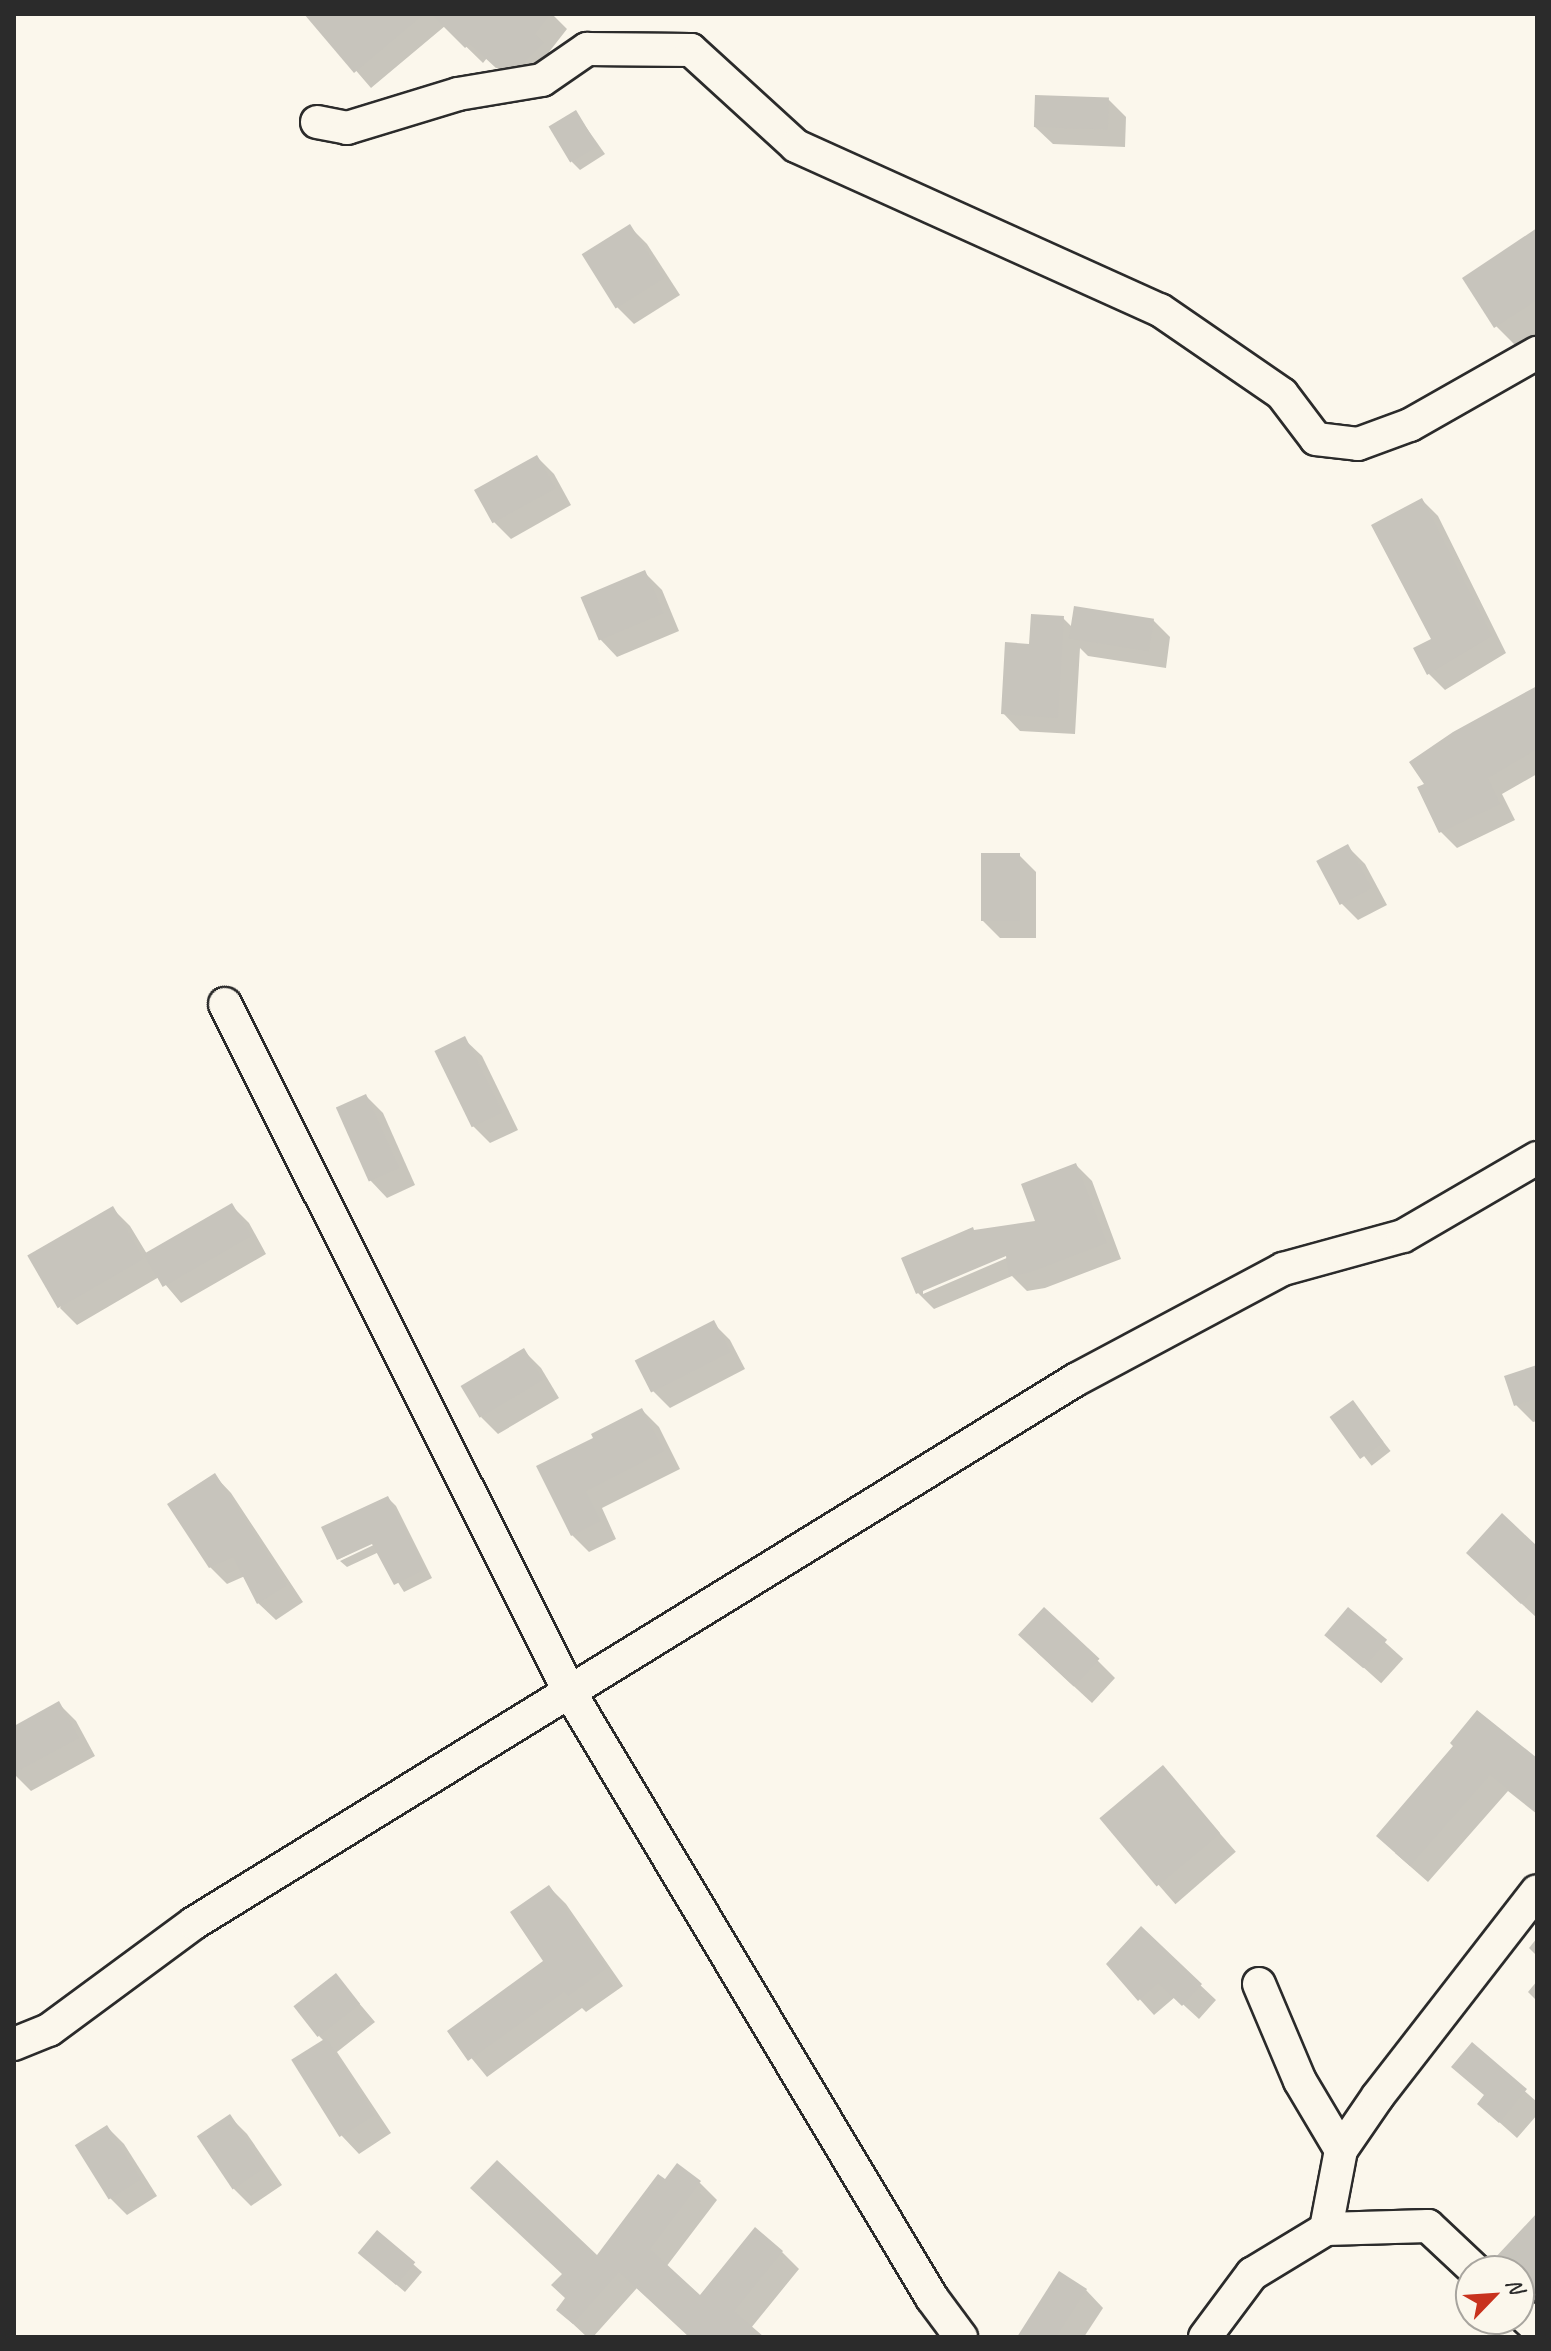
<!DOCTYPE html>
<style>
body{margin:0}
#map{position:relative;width:1551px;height:2351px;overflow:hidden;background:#fbf7ec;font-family:Caveat,sans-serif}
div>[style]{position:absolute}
.shadow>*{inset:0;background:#0003;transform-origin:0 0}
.building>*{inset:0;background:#c7c4bc;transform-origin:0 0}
.roads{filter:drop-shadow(2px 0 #2b2b2b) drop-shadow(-2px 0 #2b2b2b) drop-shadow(0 2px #2b2b2b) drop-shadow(0 -2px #2b2b2b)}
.minor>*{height:32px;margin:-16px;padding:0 16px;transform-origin:16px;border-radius:16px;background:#fbf7ec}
span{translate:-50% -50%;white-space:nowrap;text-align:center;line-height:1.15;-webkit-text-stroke:6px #fbf7ec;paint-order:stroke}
.frame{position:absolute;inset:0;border:16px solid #2b2b2b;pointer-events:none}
.north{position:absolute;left:1455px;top:2255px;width:80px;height:80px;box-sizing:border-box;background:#fbf7ec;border:2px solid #a8a59f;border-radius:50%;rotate:65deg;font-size:22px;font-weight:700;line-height:32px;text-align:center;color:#2b2b2b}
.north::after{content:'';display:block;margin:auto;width:28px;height:36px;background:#c8321e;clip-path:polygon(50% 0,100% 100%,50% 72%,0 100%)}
</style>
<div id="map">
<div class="shadow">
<i style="clip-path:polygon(311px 14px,552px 14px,567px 29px,549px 52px,558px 60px,514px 84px,487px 58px,483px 63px,445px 26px,371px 88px,309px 16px)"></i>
<i style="clip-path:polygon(1109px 100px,1126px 117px,1125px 147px,1053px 144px,1035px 127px)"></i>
<i style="clip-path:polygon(576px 113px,605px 154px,580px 170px,572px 162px)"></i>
<i style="clip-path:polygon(630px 227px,647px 244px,680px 295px,634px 324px,617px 307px)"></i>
<i style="clip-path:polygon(1537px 230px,1537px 342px,1522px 352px,1496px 326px)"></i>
<i style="clip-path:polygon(537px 457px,554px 474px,571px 505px,511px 539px,494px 522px,477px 491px)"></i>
<i style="clip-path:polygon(1422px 500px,1438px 516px,1506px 653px,1445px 690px,1429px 674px,1434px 640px)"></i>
<i style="clip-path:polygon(645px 573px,662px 590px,679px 631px,617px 657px,600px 639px)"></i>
<i style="clip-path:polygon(1063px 618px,1073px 628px,1153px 620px,1170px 637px,1166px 668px,1088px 656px,1080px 648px,1075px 734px,1020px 731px,1003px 713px,1031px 646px)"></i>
<i style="clip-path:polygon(1537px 689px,1537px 774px,1502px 794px,1515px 820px,1457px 848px,1441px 832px,1420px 788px)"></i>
<i style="clip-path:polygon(1347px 846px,1365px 864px,1387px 905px,1358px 920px,1341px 903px)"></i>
<i style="clip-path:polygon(1019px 855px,1036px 872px,1036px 938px,1000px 938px,983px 921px)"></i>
<i style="clip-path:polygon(464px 1039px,482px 1056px,518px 1130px,490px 1143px,473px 1126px)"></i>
<i style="clip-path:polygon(366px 1096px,383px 1113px,415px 1185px,387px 1198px,370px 1180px)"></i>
<i style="clip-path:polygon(evenodd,1076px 1165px,1092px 1181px,1121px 1259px,1045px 1288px,1027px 1291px,1012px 1276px,934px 1309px,918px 1293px,975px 1232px,1038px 1222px,1076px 1165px,1014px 1250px,1016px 1254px,923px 1294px,923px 1289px,1014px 1250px)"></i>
<i style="clip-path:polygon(232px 1206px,249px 1223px,266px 1254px,181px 1303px,159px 1277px,77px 1325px,60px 1308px,113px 1209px,130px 1226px,147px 1254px)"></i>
<i style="clip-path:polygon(713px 1323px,730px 1340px,745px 1369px,670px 1408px,653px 1391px,638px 1361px)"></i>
<i style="clip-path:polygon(524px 1351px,541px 1368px,559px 1398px,498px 1434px,481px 1417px)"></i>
<i style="clip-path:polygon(1537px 1367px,1537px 1421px,1533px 1422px,1516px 1405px)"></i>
<i style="left:1353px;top:1403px;width:61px;height:24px;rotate:52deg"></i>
<i style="clip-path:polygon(642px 1410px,659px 1427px,680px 1469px,602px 1508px,616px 1539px,589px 1552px,572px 1535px,596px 1439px)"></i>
<i style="clip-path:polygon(214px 1475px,231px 1493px,303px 1602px,276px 1620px,258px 1603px,245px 1576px,227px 1584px,210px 1567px)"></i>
<i style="clip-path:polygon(388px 1498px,396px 1506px,432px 1578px,404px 1592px,379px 1552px,347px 1567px,340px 1561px,382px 1541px,381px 1538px,339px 1559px,324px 1528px)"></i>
<i style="clip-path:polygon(1537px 1549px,1537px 1618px,1485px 1570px)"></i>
<i style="left:1349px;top:1610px;width:73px;height:33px;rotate:42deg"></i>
<i style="clip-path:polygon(1037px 1652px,1098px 1661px,1115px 1678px,1092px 1703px)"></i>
<i style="clip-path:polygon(59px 1704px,76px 1721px,95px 1756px,31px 1791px,14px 1774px,14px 1728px)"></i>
<i style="clip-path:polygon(1456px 1746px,1537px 1761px,1537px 1814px,1508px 1791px,1428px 1882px,1395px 1853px)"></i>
<i style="left:1163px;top:1768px;width:111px;height:80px;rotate:49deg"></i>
<i style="clip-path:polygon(549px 1887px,566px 1904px,623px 1986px,586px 2012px,582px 2008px,487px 2077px,449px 2031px,546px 1962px)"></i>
<i style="clip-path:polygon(1141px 1929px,1216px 2000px,1199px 2019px,1175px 1997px,1154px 2015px,1108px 1964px)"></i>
<i style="clip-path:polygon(1537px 1938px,1537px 1956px,1529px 1948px)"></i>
<i style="clip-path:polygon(336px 1976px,375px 2022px,337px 2052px,391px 2133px,359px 2154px,342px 2136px,324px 2041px,319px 2036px)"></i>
<i style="clip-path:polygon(1537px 1981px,1537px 2001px,1528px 1992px)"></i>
<i style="clip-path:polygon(1472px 2045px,1537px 2102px,1537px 2115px,1517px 2138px,1479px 2104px,1486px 2096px)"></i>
<i style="clip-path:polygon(230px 2117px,247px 2134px,282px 2185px,251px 2206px,234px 2189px)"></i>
<i style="clip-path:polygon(107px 2127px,124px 2144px,157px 2196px,127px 2215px,110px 2198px)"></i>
<i style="clip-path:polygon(666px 2182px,700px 2183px,717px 2200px,666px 2267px,700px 2298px,782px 2252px,799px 2269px,751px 2328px,761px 2337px,691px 2337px,637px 2288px,593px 2337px,587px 2337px,558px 2310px,597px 2258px)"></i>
<i style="clip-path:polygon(378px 2233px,422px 2272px,405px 2292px,369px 2261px)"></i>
<i style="clip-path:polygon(1086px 2290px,1103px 2308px,1084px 2337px,1026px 2337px)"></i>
</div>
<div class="building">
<i style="clip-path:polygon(304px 14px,424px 14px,354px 73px)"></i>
<i style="clip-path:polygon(431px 14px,550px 14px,535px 34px,544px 43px,523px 64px,496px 68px,470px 44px,465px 48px)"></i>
<i style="left:1035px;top:95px;width:74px;height:32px;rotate:2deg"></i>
<i style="left:576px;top:110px;width:42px;height:32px;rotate:59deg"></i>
<i style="left:630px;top:224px;width:64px;height:57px;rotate:58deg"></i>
<i style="clip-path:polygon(1537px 228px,1537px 300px,1494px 328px,1462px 278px)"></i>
<i style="left:537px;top:455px;width:38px;height:72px;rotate:61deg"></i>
<i style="clip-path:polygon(1422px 498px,1492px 636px,1427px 675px,1413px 648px,1431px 639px,1371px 525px)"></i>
<i style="left:645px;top:570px;width:47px;height:70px;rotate:67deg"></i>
<i style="left:1074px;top:606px;width:81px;height:33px;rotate:9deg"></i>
<i style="clip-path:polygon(1031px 614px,1064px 616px,1058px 718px,1001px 714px,1005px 642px,1029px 644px)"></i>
<i style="clip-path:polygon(1537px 686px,1537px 749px,1488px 778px,1500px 804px,1439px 833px,1417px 787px,1424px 784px,1409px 762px,1453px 732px)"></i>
<i style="left:1348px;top:844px;width:50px;height:36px;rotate:62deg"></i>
<i style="left:981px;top:853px;width:39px;height:68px"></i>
<i style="left:465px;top:1036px;width:85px;height:34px;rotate:64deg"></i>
<i style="left:366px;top:1094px;width:81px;height:33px;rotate:66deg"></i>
<i style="clip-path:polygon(1076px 1163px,1107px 1243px,1028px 1273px,1009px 1276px,1006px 1256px,916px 1294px,901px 1258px,973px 1227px,974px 1230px,1035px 1221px,1021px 1184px)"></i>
<i style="left:232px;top:1203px;width:38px;height:102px;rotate:60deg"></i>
<i style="left:113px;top:1206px;width:61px;height:99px;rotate:60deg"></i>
<i style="left:714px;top:1320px;width:36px;height:89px;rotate:63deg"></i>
<i style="left:524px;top:1348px;width:37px;height:74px;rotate:59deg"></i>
<i style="clip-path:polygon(1537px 1365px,1537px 1398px,1514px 1406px,1504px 1376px)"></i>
<i style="left:1353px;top:1400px;width:52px;height:29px;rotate:54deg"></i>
<i style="clip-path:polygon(642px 1408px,664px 1451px,586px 1491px,601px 1521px,571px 1536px,536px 1466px,593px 1438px,591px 1434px)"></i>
<i style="clip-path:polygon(215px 1473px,287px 1585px,257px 1604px,233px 1557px,209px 1568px,167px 1504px)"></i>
<i style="clip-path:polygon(388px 1496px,425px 1569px,394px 1585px,372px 1544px,337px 1560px,321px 1527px)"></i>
<i style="clip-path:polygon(1502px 1513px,1537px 1546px,1537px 1586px,1521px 1604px,1466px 1553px)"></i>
<i style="left:1044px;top:1607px;width:76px;height:38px;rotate:43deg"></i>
<i style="left:1348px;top:1607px;width:51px;height:37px;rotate:40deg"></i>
<i style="clip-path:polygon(59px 1701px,79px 1738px,14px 1773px,14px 1726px)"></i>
<i style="clip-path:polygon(1477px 1710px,1537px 1758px,1537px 1813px,1490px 1775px,1410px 1866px,1376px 1836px,1453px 1746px,1450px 1743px)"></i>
<i style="left:1163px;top:1765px;width:89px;height:83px;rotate:50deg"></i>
<i style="clip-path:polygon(549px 1885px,607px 1968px,568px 1996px,564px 1992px,468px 2061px,447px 2031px,543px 1961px,510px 1912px)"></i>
<i style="clip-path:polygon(1141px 1926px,1202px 1984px,1182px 2006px,1158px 1983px,1138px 2001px,1106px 1964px)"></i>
<i style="left:336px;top:1973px;width:39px;height:54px;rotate:52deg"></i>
<i style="left:326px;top:2038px;width:91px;height:41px;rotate:58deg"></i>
<i style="clip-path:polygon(1472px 2042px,1527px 2089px,1499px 2123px,1477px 2104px,1484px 2095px,1451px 2067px)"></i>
<i style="left:230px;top:2114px;width:64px;height:40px;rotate:56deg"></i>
<i style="left:107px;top:2125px;width:64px;height:38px;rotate:58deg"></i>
<i style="clip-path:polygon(497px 2160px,597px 2255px,658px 2174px,665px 2179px,677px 2163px,701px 2181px,650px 2249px,700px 2295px,755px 2227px,783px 2251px,734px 2311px,764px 2337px,689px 2337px,619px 2272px,573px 2324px,556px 2310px,565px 2298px,551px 2285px,562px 2274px,470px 2188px)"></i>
<i style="clip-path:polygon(1537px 2213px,1537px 2302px,1519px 2285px,1519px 2271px,1504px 2271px,1493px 2260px)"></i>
<i style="left:377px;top:2230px;width:50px;height:30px;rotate:40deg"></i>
<i style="clip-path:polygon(1059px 2271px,1087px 2289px,1056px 2337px,1017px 2337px)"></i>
</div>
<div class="roads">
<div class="minor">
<i style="left:317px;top:122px;width:31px;rotate:11deg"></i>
<i style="left:347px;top:128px;width:116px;rotate:-17deg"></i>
<i style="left:458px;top:94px;width:85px;rotate:-9.5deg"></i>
<i style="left:542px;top:80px;width:55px;rotate:-34.6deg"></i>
<i style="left:587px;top:49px;width:104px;rotate:0.6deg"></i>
<i style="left:691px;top:50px;width:142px;rotate:42.4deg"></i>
<i style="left:796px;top:146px;width:399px;rotate:24.3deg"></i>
<i style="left:1160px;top:310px;width:148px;rotate:34.5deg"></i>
<i style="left:1282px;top:394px;width:56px;rotate:52.9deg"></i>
<i style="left:1316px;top:439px;width:42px;rotate:6.8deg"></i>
<i style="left:1358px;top:444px;width:55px;rotate:-20.1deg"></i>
<i style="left:1410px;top:425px;width:146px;rotate:-29.6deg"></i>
<i style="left:225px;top:1004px;width:768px;rotate:63.4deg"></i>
<i style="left:569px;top:1691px;width:707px;rotate:59.12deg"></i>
<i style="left:932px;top:2298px;width:49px;rotate:53.4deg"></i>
<i style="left:1259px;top:1984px;width:105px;rotate:67.1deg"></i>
<i style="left:1300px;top:2081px;width:80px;rotate:59.3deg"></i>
<i style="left:1341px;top:2150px;width:80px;rotate:100.8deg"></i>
<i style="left:1326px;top:2229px;width:102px;rotate:-1.7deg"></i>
<i style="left:1428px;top:2226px;width:66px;rotate:43.2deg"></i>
<i style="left:14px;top:2044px;width:38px;rotate:-22deg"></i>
<i style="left:49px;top:2030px;width:180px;rotate:-36.4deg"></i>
<i style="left:194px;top:1923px;width:1037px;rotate:-31.64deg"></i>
<i style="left:1077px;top:1379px;width:234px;rotate:-28.1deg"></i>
<i style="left:1283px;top:1269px;width:124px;rotate:-15.4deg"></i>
<i style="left:1403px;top:1236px;width:155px;rotate:-30.2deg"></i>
<i style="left:1341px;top:2150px;width:65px;rotate:-55.6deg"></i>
<i style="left:1378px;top:2096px;width:259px;rotate:-52.2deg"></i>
<i style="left:1519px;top:2311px;width:25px;rotate:43deg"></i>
<i style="left:1205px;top:2337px;width:79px;rotate:-53.3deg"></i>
<i style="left:1252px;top:2274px;width:87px;rotate:-31.3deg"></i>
</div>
</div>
<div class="frame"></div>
<div class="north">N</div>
</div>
